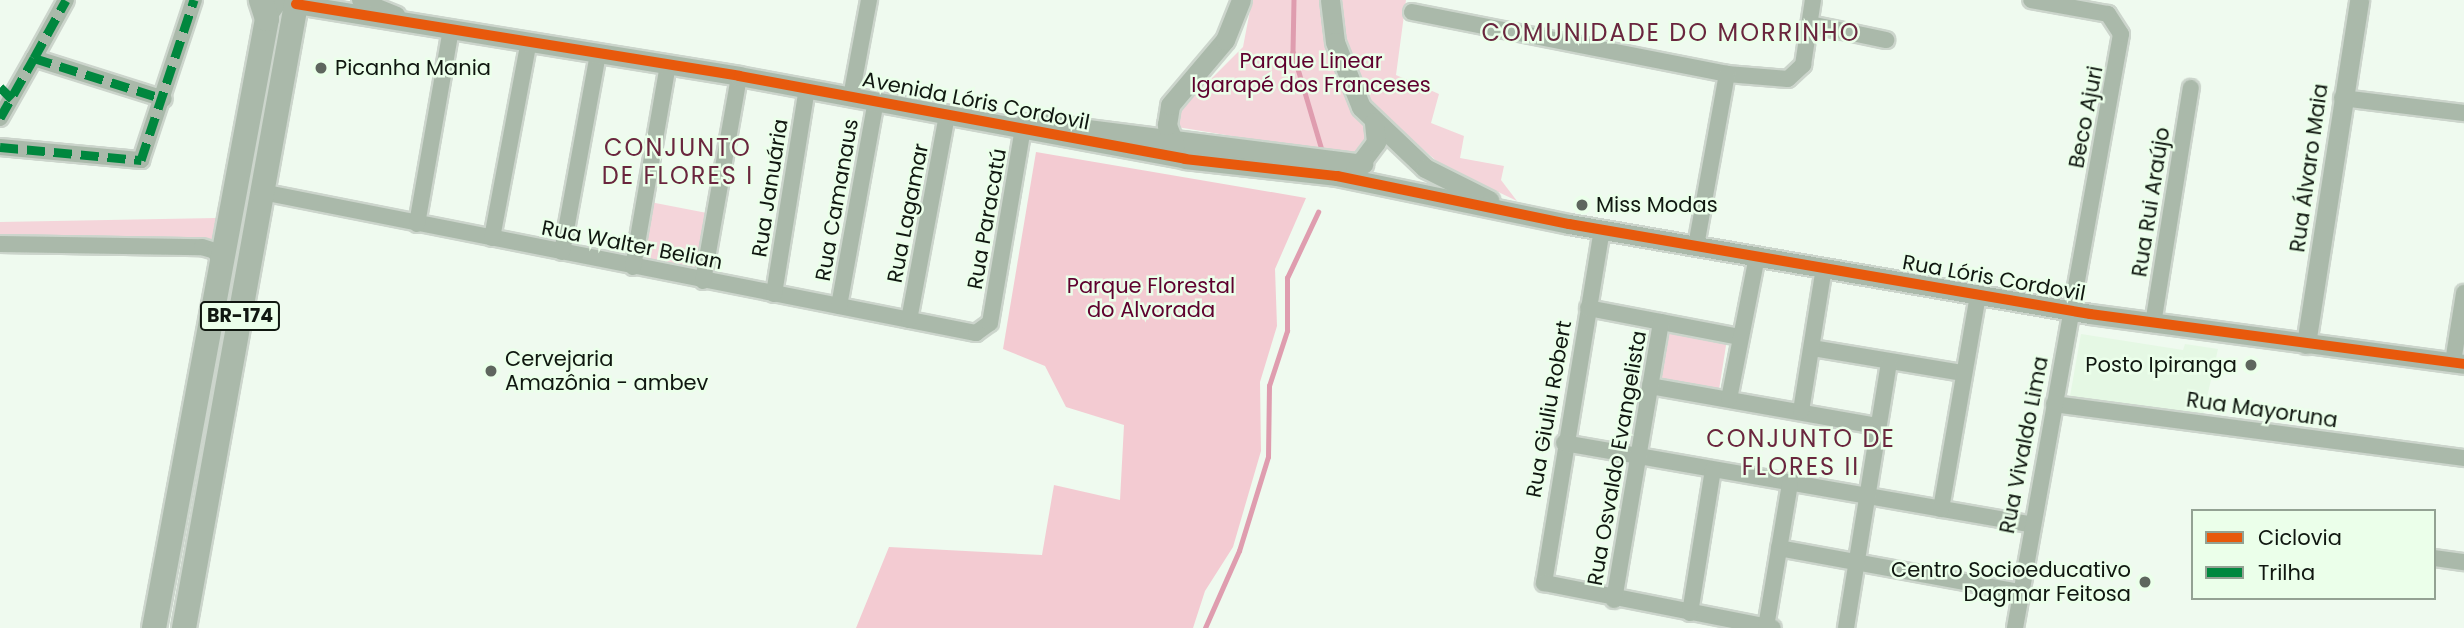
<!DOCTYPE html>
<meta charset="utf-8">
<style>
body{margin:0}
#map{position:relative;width:2464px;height:628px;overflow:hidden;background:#effaef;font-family:Poppins,sans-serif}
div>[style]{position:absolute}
.built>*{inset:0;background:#e5f8e4}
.green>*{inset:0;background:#f4d5da;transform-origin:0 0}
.forest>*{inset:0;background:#f3cbd2}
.stream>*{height:4.5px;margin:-2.25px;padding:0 2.25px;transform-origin:2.25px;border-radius:2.25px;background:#df9daf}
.roads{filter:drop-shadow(2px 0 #ccd5cc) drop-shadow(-2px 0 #ccd5cc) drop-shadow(0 2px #ccd5cc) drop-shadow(0 -2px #ccd5cc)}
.minor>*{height:16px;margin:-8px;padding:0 8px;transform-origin:8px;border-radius:8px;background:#aab9aa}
.tertiary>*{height:19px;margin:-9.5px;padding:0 9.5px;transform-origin:9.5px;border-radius:9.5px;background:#aab9aa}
.trunk>*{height:24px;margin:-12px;padding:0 12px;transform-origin:12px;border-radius:12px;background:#aab9aa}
.quiet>*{height:9px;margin-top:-4.5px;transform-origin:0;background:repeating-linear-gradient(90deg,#00873e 0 18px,transparent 0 27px)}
.cycleway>*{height:10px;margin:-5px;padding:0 5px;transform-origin:5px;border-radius:5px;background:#e8590c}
.dots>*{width:19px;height:19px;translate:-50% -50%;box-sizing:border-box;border:4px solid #ebffea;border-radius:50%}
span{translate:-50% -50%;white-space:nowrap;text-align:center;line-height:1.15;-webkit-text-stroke:5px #ebffea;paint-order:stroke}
.shield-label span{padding:2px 5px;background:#ebffea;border:2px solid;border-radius:5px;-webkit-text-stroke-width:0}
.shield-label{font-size:19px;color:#101710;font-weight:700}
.park-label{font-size:21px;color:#5f012e}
.poi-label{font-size:21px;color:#101710}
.left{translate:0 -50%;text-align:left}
.right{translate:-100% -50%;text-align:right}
.street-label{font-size:21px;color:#101710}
.quarter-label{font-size:24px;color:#6a263e;letter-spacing:2px}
.legend{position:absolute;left:2191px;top:509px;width:245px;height:91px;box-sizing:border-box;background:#ebffea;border:2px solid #93a293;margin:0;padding:9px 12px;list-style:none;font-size:21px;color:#101710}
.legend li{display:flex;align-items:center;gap:14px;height:35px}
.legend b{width:35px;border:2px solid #93a293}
</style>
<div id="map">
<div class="built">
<i style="clip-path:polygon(2081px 334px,2183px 350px,2185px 344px,2218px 349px,2203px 415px,2070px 396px)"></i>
</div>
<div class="green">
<i style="clip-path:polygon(1252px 0,1406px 0,1396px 75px,1439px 94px,1431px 123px,1464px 136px,1460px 158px,1504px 166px,1501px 180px,1517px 201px,1440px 164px,1375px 108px,1365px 131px,1367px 146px,1355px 156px,1177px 127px,1180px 110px,1243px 47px)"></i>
<i style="left:645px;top:201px;width:71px;height:73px;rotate:11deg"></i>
<i style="clip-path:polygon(216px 218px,211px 243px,0 241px,0 222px)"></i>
<i style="left:1666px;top:328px;width:62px;height:57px;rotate:9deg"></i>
</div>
<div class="forest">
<i style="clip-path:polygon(1036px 152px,1306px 198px,1275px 269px,1277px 326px,1260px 382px,1261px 451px,1233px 547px,1205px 591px,1193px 628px,856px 628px,889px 547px,1042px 555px,1054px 485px,1120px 500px,1124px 425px,1066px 407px,1045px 366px,1003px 349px)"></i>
</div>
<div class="stream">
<i style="left:1294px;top:0;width:52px;rotate:91.1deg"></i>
<i style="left:1293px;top:52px;width:102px;rotate:73.5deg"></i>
<i style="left:1205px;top:628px;width:84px;rotate:-66.2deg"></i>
<i style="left:1239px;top:551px;width:98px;rotate:-72.9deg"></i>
<i style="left:1268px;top:457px;width:71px;rotate:-89.2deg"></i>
<i style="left:1269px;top:386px;width:58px;rotate:-71.9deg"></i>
<i style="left:1287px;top:331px;width:53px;rotate:-90deg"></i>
<i style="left:1287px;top:278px;width:73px;rotate:-64.8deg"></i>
</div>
<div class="roads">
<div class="minor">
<i style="left:360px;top:0;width:40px;rotate:22deg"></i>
<i style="left:1412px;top:12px;width:321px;rotate:11.1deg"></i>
<i style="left:1727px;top:74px;width:61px;rotate:4.7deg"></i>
<i style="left:1788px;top:79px;width:21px;rotate:-43deg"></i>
<i style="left:1803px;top:65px;width:66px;rotate:-81.3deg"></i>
<i style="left:267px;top:19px;width:24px;rotate:-54deg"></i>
<i style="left:1810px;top:24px;width:78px;rotate:11.9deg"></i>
<i style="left:34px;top:58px;width:66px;rotate:-61.1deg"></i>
<i style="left:851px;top:97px;width:99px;rotate:-79.5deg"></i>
<i style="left:2342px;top:98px;width:123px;rotate:7deg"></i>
<i style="left:0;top:118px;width:69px;rotate:-60.5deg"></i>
<i style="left:34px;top:58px;width:136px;rotate:17.5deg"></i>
<i style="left:0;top:147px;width:142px;rotate:5.3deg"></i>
<i style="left:141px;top:160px;width:169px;rotate:-71.7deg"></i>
<i style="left:262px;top:192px;width:728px;rotate:11.17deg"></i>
<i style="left:976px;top:333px;width:17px;rotate:-36deg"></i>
<i style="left:990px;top:323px;width:204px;rotate:-80.4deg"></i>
<i style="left:417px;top:224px;width:198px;rotate:-80.1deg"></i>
<i style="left:1602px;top:229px;width:359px;rotate:99.3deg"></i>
<i style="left:1544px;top:583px;width:233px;rotate:11.1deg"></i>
<i style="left:492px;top:238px;width:200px;rotate:-79.4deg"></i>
<i style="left:0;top:244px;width:202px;rotate:0.9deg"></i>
<i style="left:202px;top:247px;width:14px;rotate:17deg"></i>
<i style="left:215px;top:251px;width:11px;rotate:63deg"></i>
<i style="left:1696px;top:246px;width:175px;rotate:-79.8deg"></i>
<i style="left:562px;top:252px;width:202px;rotate:-79.7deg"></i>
<i style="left:633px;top:267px;width:205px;rotate:-80.2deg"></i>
<i style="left:703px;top:281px;width:208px;rotate:-80deg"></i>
<i style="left:774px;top:294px;width:208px;rotate:-80.9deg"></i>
<i style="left:839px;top:306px;width:208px;rotate:-79.8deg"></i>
<i style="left:1588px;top:308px;width:155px;rotate:10.8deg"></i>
<i style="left:909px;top:320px;width:209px;rotate:-79.5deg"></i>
<i style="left:2153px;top:324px;width:239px;rotate:-80.9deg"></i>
<i style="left:1812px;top:348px;width:153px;rotate:9.4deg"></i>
<i style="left:2453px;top:362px;width:70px;rotate:-80.9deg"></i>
<i style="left:1650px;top:386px;width:231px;rotate:10deg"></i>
<i style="left:1729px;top:399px;width:146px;rotate:-78.9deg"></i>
<i style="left:2054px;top:404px;width:414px;rotate:7.5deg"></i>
<i style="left:1801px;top:411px;width:145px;rotate:-80.9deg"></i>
<i style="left:1564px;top:443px;width:473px;rotate:9.9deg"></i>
<i style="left:1941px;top:509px;width:217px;rotate:-80.2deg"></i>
<i style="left:1779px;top:548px;width:244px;rotate:10.4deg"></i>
<i style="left:2434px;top:558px;width:30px;rotate:8deg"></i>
<i style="left:1614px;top:600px;width:282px;rotate:-80.4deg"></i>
<i style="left:1690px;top:613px;width:145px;rotate:-80.9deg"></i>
<i style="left:1766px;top:627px;width:146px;rotate:-80.5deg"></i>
<i style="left:1846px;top:628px;width:269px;rotate:-80.8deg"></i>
<i style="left:2015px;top:628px;width:603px;rotate:-79.88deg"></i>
<i style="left:2121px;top:34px;width:24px;rotate:-123deg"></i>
<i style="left:2108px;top:14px;width:78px;rotate:-169.7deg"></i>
</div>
<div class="tertiary">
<i style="left:1330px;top:0;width:42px;rotate:83.2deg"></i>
<i style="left:1335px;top:42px;width:70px;rotate:68.2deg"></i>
<i style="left:1361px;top:107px;width:88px;rotate:43.6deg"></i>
<i style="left:1425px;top:168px;width:72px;rotate:26.6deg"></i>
<i style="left:296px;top:4px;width:449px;rotate:9.2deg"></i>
<i style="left:739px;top:76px;width:454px;rotate:10.5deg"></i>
<i style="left:1185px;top:159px;width:153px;rotate:6.4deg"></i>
<i style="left:1337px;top:176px;width:237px;rotate:11.7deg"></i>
<i style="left:1569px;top:224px;width:529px;rotate:9.8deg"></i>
<i style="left:2090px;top:314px;width:377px;rotate:7.6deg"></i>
<i style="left:1040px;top:123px;width:326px;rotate:7.2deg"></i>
<i style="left:1175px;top:145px;width:22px;rotate:-112deg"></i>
<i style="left:1167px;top:125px;width:20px;rotate:-81deg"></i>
<i style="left:1170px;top:105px;width:85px;rotate:-49.8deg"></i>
<i style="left:1225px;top:40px;width:43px;rotate:-68.2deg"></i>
<i style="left:1355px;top:170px;width:35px;rotate:-53deg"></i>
<i style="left:1376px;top:142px;width:20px;rotate:-96deg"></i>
<i style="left:2306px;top:344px;width:348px;rotate:-81.2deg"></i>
</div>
<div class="trunk">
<i style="left:154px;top:628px;width:619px;rotate:-79.49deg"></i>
<i style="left:267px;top:19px;width:20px;rotate:-108deg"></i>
<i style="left:184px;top:628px;width:634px;rotate:-79.82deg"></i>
</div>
</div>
<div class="quiet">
<i style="left:34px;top:58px;width:66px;rotate:-61.1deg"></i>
<i style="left:0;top:87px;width:17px;rotate:45deg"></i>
<i style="left:0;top:118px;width:69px;rotate:-60.5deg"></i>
<i style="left:34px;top:58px;width:136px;rotate:17.5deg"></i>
<i style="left:0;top:147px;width:142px;rotate:5.3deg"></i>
<i style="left:141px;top:160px;width:169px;rotate:-71.7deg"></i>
</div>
<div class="cycleway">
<i style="left:296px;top:4px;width:449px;rotate:9.2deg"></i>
<i style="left:739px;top:76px;width:454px;rotate:10.5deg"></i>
<i style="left:1185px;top:159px;width:153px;rotate:6.4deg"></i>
<i style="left:1337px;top:176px;width:237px;rotate:11.7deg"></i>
<i style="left:1569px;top:224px;width:529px;rotate:9.8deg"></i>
<i style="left:2090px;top:314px;width:377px;rotate:7.6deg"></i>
</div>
<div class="dots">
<i style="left:321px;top:68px;background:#5e665e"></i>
<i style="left:1582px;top:205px;background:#5e665e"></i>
<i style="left:2251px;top:365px;background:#5e665e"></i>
<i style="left:491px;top:371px;background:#5e665e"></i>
<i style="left:2145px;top:582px;background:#5e665e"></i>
</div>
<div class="shield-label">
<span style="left:240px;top:316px">BR-174</span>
</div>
<div class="park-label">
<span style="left:1311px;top:73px">Parque Linear<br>Igarapé dos Franceses</span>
<span style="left:1151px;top:298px">Parque Florestal<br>do Alvorada</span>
</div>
<div class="poi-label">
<span class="left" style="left:335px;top:68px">Picanha Mania</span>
<span class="left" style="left:1596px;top:205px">Miss Modas</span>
<span class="left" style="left:505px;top:371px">Cervejaria<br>Amazônia - ambev</span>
<span class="right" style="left:2237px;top:365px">Posto Ipiranga</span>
<span class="right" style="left:2131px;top:582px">Centro Socioeducativo<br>Dagmar Feitosa</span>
</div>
<div class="street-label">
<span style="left:976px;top:101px;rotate:11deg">Avenida Lóris Cordovil</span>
<span style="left:2086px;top:117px;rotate:-79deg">Beco Ajuri</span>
<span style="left:2309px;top:168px;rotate:-82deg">Rua Álvaro Maia</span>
<span style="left:770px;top:188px;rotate:-81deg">Rua Januária</span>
<span style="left:837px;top:200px;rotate:-80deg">Rua Camanaus</span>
<span style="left:2151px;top:202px;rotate:-81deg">Rua Rui Araújo</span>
<span style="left:908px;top:213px;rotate:-79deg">Rua Lagamar</span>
<span style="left:987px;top:219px;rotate:-80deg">Rua Paracatú</span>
<span style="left:632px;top:245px;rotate:11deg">Rua Walter Belian</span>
<span style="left:1994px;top:278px;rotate:10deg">Rua Lóris Cordovil</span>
<span style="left:1549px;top:409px;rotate:-80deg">Rua Giuliu Robert</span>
<span style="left:2262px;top:410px;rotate:8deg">Rua Mayoruna</span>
<span style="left:2024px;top:445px;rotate:-79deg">Rua Vivaldo Lima</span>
<span style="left:1617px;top:458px;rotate:-80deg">Rua Osvaldo Evangelista</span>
</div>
<div class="quarter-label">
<span style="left:1671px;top:33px">COMUNIDADE DO MORRINHO</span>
<span style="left:678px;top:162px">CONJUNTO<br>DE FLORES I</span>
<span style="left:1801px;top:453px">CONJUNTO DE<br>FLORES II</span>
</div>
<ul class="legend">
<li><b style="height:9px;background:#e8590c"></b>Ciclovia</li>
<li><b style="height:9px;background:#00873e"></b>Trilha</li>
</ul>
</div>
